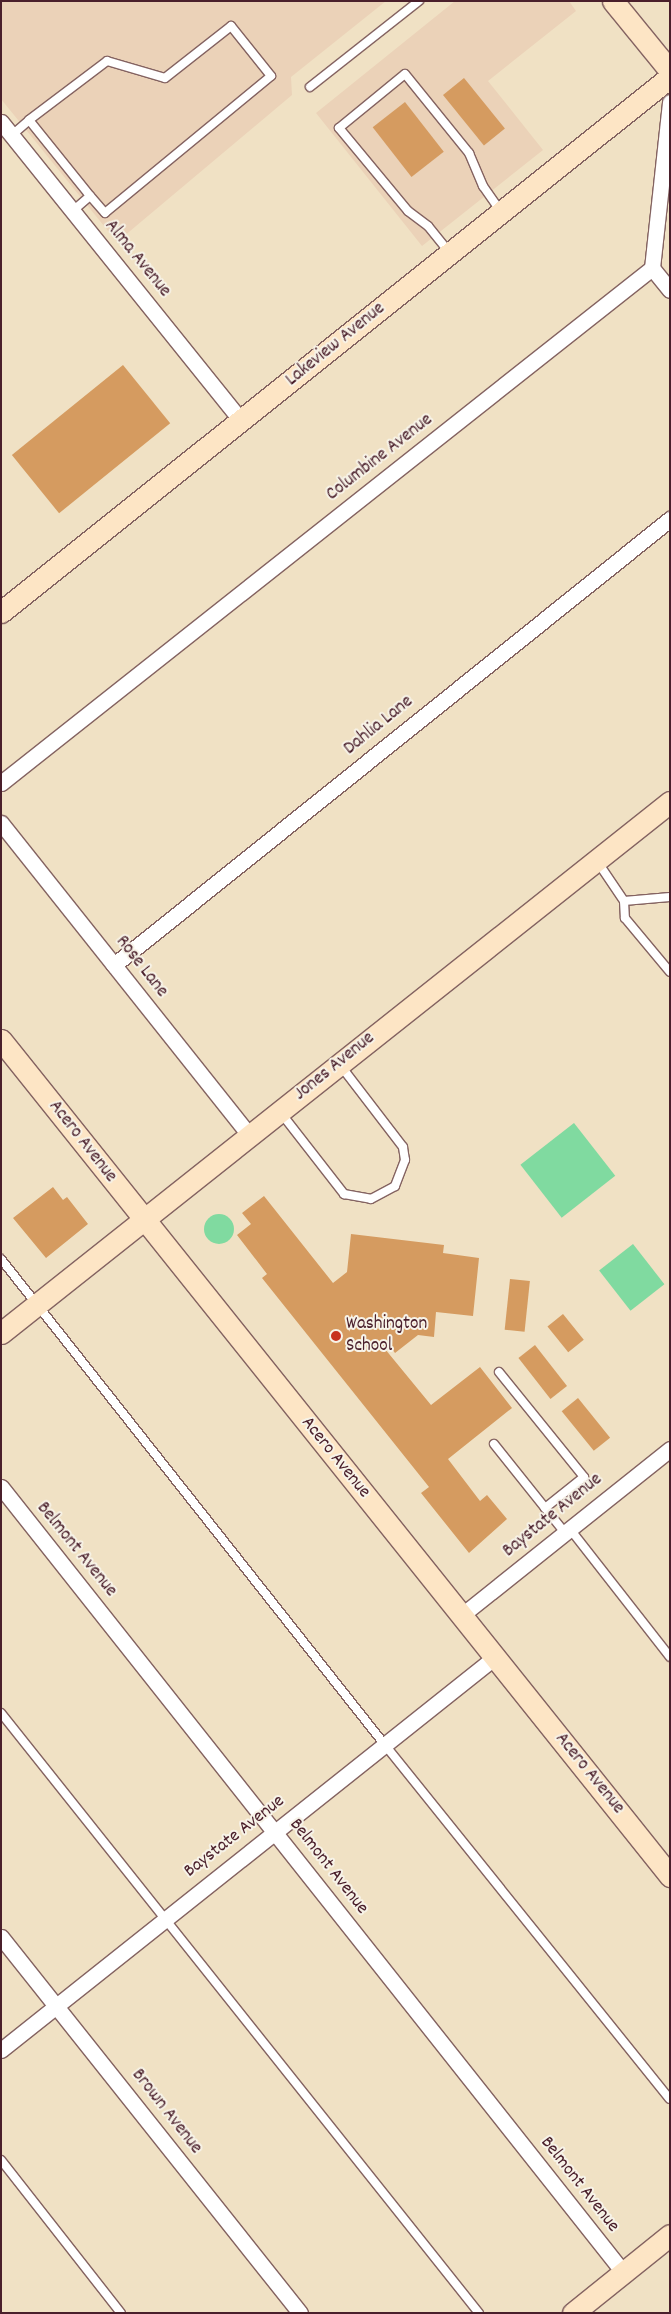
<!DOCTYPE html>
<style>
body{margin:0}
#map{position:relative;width:671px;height:2314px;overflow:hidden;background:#f0e1c4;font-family:Dekko,sans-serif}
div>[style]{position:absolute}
.built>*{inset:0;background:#ebd2b8}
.green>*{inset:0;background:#80daa0;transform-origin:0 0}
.round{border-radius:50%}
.building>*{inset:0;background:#d59b60;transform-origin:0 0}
.roads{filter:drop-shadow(1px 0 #846361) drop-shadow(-1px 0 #846361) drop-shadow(0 1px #846361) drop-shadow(0 -1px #846361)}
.lane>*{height:8px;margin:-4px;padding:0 4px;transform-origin:4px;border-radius:4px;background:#fff}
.street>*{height:15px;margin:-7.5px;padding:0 7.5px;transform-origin:7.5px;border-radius:7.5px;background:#fff}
.secondary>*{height:21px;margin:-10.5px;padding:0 10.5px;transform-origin:10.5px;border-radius:10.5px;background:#fde5c5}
.dots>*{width:14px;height:14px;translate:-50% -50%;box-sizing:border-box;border:2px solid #f7f3e8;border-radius:50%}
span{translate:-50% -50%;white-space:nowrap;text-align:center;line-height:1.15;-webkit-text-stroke:4px #f7f3e8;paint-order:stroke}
.street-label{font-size:19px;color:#4a1f2b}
.poi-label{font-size:19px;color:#4a1f2b}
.left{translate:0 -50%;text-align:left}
.frame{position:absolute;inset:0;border:2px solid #4a1f2b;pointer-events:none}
</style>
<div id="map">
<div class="built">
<i style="clip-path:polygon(1px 1px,386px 1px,291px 77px,292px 95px,117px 242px,1px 99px)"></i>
<i style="clip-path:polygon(455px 1px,569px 1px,576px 11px,488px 81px,543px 150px,422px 246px,316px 113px)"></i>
</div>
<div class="green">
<i style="left:574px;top:1123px;width:67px;height:68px;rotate:52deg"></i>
<i class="round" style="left:204px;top:1214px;width:30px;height:30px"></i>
<i style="left:633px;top:1244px;width:51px;height:43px;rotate:52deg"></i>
</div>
<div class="building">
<i style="left:464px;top:78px;width:65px;height:27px;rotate:51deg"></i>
<i style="left:405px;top:102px;width:63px;height:41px;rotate:52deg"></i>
<i style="left:123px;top:365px;width:75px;height:143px;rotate:51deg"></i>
<i style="clip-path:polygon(53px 1187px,63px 1200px,67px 1197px,88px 1224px,46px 1258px,13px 1218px)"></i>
<i style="clip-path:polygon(264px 1196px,333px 1283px,347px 1272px,351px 1234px,444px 1245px,443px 1253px,479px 1258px,473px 1316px,436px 1312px,434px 1337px,418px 1335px,395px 1353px,390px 1346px,385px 1349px,431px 1405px,480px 1367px,512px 1408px,448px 1459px,480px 1501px,487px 1495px,507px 1519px,469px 1553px,421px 1493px,429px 1487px,262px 1278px,267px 1274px,237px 1235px,251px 1224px,242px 1213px)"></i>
<i style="left:510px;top:1279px;width:20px;height:51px;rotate:6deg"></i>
<i style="left:563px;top:1314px;width:33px;height:20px;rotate:51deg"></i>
<i style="left:535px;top:1345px;width:52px;height:21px;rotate:52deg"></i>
<i style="left:578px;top:1398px;width:51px;height:21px;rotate:51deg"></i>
</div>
<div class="roads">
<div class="lane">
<i style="left:310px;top:87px;width:139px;rotate:-38.3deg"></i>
<i style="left:29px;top:120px;width:98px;rotate:-37.1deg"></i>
<i style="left:107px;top:61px;width:60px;rotate:16.3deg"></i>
<i style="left:165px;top:78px;width:84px;rotate:-38.2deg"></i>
<i style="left:231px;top:26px;width:64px;rotate:51.3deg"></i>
<i style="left:271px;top:76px;width:215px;rotate:140.5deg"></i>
<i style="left:105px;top:213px;width:23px;rotate:-131deg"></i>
<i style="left:12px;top:135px;width:23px;rotate:-41deg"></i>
<i style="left:29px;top:120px;width:97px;rotate:51.2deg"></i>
<i style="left:90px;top:196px;width:23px;rotate:139deg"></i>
<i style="left:449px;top:252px;width:33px;rotate:-129deg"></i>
<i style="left:428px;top:226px;width:25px;rotate:-143deg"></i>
<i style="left:408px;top:211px;width:108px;rotate:-129.7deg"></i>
<i style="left:339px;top:128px;width:85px;rotate:-39.3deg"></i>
<i style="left:405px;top:74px;width:102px;rotate:51deg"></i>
<i style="left:469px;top:153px;width:36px;rotate:67deg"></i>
<i style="left:483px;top:186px;width:29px;rotate:55deg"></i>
<i style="left:597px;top:861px;width:48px;rotate:56deg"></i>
<i style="left:624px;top:901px;width:17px;rotate:87deg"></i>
<i style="left:625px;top:918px;width:70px;rotate:50.2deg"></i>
<i style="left:624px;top:901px;width:46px;rotate:-5deg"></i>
<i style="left:281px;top:1113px;width:103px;rotate:52.1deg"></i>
<i style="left:344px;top:1194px;width:27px;rotate:10deg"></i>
<i style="left:371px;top:1199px;width:27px;rotate:-28deg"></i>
<i style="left:395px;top:1186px;width:28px;rotate:-69deg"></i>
<i style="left:405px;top:1160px;width:13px;rotate:-99deg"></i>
<i style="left:403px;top:1147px;width:103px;rotate:-127.5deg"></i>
<i style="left:1px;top:1259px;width:619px;rotate:51.69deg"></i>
<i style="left:385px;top:1745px;width:454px;rotate:51.2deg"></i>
<i style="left:499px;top:1372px;width:135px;rotate:51deg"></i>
<i style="left:584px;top:1477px;width:50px;rotate:141.5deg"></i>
<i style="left:494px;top:1444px;width:114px;rotate:51.4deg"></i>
<i style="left:570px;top:1529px;width:162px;rotate:52deg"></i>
<i style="left:1px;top:1713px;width:767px;rotate:51.46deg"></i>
<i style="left:1px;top:2160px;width:194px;rotate:51.9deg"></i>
</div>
<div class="street">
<i style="left:1px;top:122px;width:383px;rotate:51.2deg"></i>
<i style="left:652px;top:268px;width:28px;rotate:51deg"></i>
<i style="left:1px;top:783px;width:830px;rotate:-38.35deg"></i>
<i style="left:652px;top:268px;width:167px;rotate:-83.8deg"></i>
<i style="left:1px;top:823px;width:399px;rotate:51.5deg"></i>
<i style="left:114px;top:965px;width:713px;rotate:-38.74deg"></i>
<i style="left:1px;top:1487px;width:1002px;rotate:51.61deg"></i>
<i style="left:462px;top:1615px;width:266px;rotate:-38.6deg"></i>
<i style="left:1px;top:1937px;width:480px;rotate:51.5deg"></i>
<i style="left:1px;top:2050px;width:631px;rotate:-38.5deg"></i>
</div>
<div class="secondary">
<i style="left:613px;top:1px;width:90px;rotate:50.8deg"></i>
<i style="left:1px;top:612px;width:857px;rotate:-38.65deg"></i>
<i style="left:1px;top:1040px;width:1071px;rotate:51.33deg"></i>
<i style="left:1px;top:1333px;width:854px;rotate:-38.44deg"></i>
<i style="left:573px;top:2313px;width:124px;rotate:-38.8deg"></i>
</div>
</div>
<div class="dots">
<i style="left:336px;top:1336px;background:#c8321e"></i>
</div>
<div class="street-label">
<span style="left:137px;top:259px;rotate:51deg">Alma Avenue</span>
<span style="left:336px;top:345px;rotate:-39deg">Lakeview Avenue</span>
<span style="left:380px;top:458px;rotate:-38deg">Columbine Avenue</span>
<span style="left:379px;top:726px;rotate:-39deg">Dahlia Lane</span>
<span style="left:141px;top:967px;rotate:52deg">Rose Lane</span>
<span style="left:335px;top:1067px;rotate:-39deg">Jones Avenue</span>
<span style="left:82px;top:1142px;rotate:52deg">Acero Avenue</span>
<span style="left:335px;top:1458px;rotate:51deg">Acero Avenue</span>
<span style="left:553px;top:1516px;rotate:-39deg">Baystate Avenue</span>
<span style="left:76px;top:1550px;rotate:51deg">Belmont Avenue</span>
<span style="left:589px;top:1774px;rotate:51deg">Acero Avenue</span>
<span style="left:235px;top:1837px;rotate:-38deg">Baystate Avenue</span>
<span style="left:328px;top:1867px;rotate:52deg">Belmont Avenue</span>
<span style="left:166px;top:2112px;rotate:52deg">Brown Avenue</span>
<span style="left:579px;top:2185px;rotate:52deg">Belmont Avenue</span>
</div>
<div class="poi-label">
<span class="left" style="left:346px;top:1336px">Washington<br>School</span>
</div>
<div class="frame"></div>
</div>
